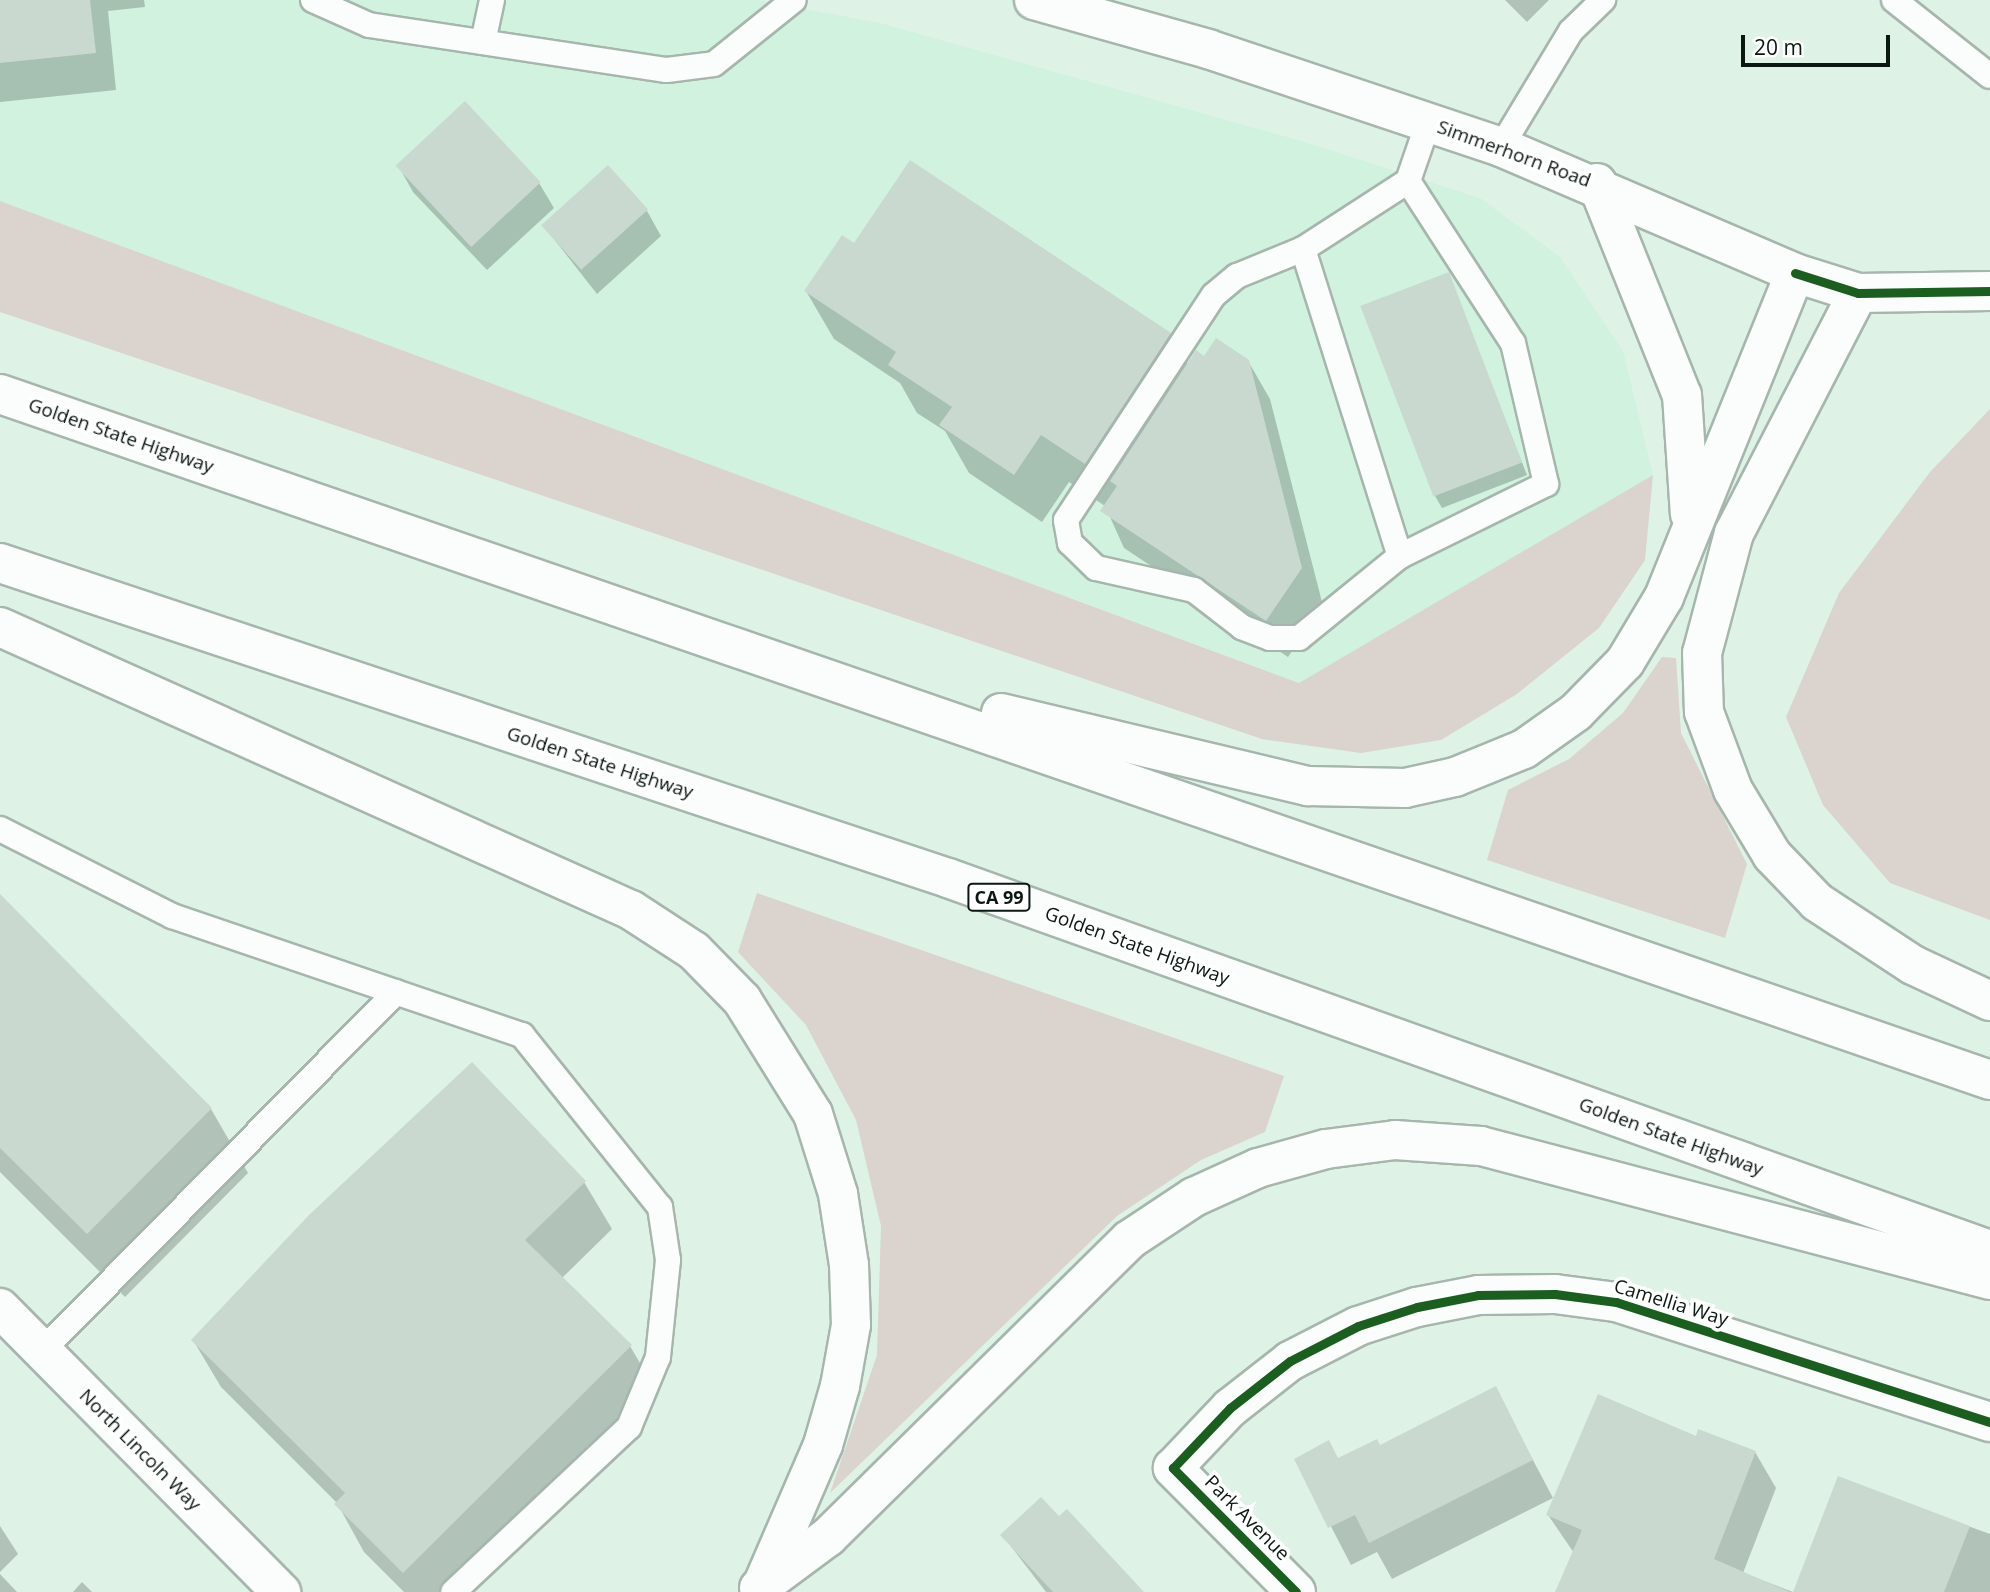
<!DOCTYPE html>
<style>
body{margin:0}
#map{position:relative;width:1990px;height:1592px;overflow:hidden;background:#def3e6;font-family:"Open Sans",sans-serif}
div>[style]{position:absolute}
.built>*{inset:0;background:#d0f2de}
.green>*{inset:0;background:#dad3ce}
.shadow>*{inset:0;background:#0003}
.building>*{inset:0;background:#c9d9cf;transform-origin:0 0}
.roads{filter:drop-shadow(2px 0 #a6b6ad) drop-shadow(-2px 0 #a6b6ad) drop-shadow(0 2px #a6b6ad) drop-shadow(0 -2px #a6b6ad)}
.service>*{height:24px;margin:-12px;padding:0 12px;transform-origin:12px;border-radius:12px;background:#fafdfb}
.minor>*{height:38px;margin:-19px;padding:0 19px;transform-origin:19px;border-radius:19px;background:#fafdfb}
.tertiary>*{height:38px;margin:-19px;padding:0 19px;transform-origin:19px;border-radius:19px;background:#fafdfb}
.secondary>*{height:38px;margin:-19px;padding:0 19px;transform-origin:19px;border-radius:19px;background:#fafdfb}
.motorway>*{height:38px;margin:-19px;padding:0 19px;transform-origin:19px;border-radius:19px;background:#fafdfb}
.cycleway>*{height:9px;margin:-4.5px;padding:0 4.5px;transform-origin:4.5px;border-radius:4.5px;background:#1b5e20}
span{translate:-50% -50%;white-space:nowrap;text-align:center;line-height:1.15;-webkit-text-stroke:7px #fff;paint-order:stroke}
.shield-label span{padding:2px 5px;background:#fff;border:2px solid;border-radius:5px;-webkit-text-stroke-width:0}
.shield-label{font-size:18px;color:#0a1811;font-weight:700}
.street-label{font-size:19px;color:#0a1811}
.scale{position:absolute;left:1741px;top:35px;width:149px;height:32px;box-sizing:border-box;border:4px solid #0a1811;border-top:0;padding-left:9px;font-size:21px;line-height:24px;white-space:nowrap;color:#0a1811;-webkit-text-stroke:5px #fff;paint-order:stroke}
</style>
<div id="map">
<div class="built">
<i style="clip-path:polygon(0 0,757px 0,880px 23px,1305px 142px,1480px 198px,1560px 257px,1623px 351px,1653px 475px,1300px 683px,0 201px)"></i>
</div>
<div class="green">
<i style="clip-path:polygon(0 201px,1299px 683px,1653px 475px,1645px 560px,1599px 628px,1517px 694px,1441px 740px,1361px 753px,1262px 739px,0 312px)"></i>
<i style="clip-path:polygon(1990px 409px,1990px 920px,1890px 883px,1823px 805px,1786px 717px,1839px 593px,1930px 472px)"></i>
<i style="clip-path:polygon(1662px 657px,1676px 658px,1681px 733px,1747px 864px,1725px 938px,1487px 860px,1508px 790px,1569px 759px,1623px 713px)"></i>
<i style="clip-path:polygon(757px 893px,1284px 1076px,1265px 1132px,1201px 1160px,1117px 1216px,830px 1493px,877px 1355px,881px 1226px,856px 1120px,806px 1025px,738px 952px)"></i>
</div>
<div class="shadow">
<i style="clip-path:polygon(0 0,144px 0,145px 7px,108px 11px,116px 90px,0 102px)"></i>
<i style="clip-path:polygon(1505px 0,1549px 0,1527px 22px)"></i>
<i style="clip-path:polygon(399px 167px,539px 183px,554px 208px,487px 270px,413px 192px)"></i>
<i style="clip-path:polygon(647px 211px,661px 236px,597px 294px,543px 225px)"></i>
<i style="clip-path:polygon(855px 246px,1170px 335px,1188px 365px,1205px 358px,1248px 361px,1270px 399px,1323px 606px,1288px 657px,1124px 548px,1105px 506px,1069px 482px,1042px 522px,969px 473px,945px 431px,917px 413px,900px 383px,834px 339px,806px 291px)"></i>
<i style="clip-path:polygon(1448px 274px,1527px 475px,1442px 508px,1435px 496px)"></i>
<i style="clip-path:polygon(0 896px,211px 1109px,248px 1173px,125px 1297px,0 1172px)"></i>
<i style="clip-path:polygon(584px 1182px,612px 1229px,562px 1278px,630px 1346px,658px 1394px,459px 1592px,404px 1592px,364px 1552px,337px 1503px,221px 1387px,193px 1340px)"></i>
<i style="clip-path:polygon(1495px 1388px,1553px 1498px,1392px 1579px,1377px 1552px,1351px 1565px,1296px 1459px,1338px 1460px,1379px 1447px)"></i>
<i style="clip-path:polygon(1697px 1438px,1755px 1452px,1776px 1488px,1743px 1573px,1793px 1592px,1557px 1592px,1574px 1553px,1548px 1515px)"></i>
<i style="clip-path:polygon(1839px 1479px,1990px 1534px,1990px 1592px,1795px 1592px)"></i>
<i style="clip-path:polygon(0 1526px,18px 1554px,0 1572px)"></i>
<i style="clip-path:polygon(1003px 1536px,1142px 1592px,1046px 1592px)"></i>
<i style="clip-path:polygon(0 1574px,17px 1592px,0 1592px)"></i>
<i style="clip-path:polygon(82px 1582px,92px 1592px,73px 1592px)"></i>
</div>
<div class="building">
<i style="clip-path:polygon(0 0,90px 0,96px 53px,0 63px)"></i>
<i style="left:465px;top:101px;width:111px;height:95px;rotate:47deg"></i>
<i style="clip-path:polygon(910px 160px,1171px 333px,1085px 464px,1041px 435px,1014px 475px,939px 425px,952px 407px,888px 365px,896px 352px,804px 291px,842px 235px,854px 243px)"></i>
<i style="left:608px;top:165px;width:60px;height:90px;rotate:48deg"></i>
<i style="left:1449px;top:272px;width:204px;height:95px;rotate:69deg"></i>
<i style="clip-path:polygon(1216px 338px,1249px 360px,1302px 568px,1266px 621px,1100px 511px,1117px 486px,1110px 481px,1196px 350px,1204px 356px)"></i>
<i style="clip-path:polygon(0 894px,212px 1108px,87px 1234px,0 1148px)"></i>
<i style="clip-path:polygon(472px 1062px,586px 1181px,525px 1240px,632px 1345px,403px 1573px,334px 1504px,345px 1493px,191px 1340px,309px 1215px)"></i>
<i style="clip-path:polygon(1496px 1386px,1533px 1460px,1369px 1543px,1355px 1515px,1328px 1528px,1294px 1459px,1329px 1440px,1338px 1458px,1377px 1439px,1380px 1445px)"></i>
<i style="clip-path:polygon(1598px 1394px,1696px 1436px,1698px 1429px,1756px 1451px,1714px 1559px,1790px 1592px,1555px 1592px,1582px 1530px,1546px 1515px)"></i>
<i style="clip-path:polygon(1838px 1476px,1970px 1526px,1944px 1592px,1793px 1592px)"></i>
<i style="clip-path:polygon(1041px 1497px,1059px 1516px,1067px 1509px,1144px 1592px,1053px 1592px,1000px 1535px)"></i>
</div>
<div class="roads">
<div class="service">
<i style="left:313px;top:0;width:61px;rotate:24.1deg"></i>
<i style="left:369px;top:25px;width:301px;rotate:8.6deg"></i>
<i style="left:667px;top:70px;width:47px;rotate:-7.3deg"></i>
<i style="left:714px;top:64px;width:102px;rotate:-38.7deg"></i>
<i style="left:1894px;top:0;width:122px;rotate:38.4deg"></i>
<i style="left:483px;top:42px;width:43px;rotate:-77.9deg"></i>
<i style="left:1501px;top:147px;width:135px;rotate:-58.9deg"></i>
<i style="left:1571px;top:31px;width:45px;rotate:-44.1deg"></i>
<i style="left:1408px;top:181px;width:193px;rotate:57.1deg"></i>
<i style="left:1513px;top:343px;width:145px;rotate:76.8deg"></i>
<i style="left:1546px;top:484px;width:163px;rotate:153.7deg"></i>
<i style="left:1400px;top:556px;width:130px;rotate:140.9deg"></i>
<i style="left:1299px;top:638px;width:29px;rotate:180deg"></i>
<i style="left:1270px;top:638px;width:30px;rotate:-159deg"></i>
<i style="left:1242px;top:627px;width:61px;rotate:-142.4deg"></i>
<i style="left:1194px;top:590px;width:100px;rotate:-167.3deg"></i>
<i style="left:1096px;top:568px;width:36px;rotate:-136deg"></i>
<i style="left:1070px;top:543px;width:23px;rotate:-100deg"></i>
<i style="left:1066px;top:520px;width:269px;rotate:-56.7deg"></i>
<i style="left:1214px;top:295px;width:30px;rotate:-40deg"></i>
<i style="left:1237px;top:276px;width:71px;rotate:-22.2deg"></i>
<i style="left:1303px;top:249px;width:125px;rotate:-32.9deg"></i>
<i style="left:1408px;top:181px;width:61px;rotate:-71deg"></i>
<i style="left:1303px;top:249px;width:322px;rotate:72.5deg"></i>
<i style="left:0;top:829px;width:193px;rotate:26.8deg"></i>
<i style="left:172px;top:916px;width:370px;rotate:18.8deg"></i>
<i style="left:522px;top:1035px;width:221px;rotate:51.3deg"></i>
<i style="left:660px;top:1207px;width:54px;rotate:81.4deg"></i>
<i style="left:668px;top:1260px;width:98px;rotate:95.9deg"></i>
<i style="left:658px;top:1357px;width:76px;rotate:112.5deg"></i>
<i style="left:629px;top:1427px;width:241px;rotate:136.8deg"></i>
<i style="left:42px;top:1351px;width:504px;rotate:-45.4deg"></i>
</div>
<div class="minor">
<i style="left:1296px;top:1592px;width:175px;rotate:-134.8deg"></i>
<i style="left:1173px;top:1468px;width:83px;rotate:-46.5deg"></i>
<i style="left:1230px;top:1408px;width:76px;rotate:-38.1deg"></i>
<i style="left:1290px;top:1361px;width:76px;rotate:-27.2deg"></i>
<i style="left:1358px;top:1326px;width:62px;rotate:-17.9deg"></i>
<i style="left:1417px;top:1307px;width:62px;rotate:-11.1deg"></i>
<i style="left:1478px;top:1295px;width:77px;rotate:-0.7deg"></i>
<i style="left:1555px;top:1294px;width:62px;rotate:7.5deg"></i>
<i style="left:1616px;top:1302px;width:393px;rotate:17.8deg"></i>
</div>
<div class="tertiary">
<i style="left:1795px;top:273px;width:66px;rotate:17.6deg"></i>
<i style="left:1858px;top:293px;width:132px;rotate:-0.9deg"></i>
</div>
<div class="secondary">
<i style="left:1034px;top:0;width:181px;rotate:15.7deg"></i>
<i style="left:1208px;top:49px;width:309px;rotate:18.5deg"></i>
<i style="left:1501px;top:147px;width:320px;rotate:23.2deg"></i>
<i style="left:0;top:1308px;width:400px;rotate:45.3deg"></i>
</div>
<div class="motorway">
<i style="left:1597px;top:183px;width:228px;rotate:68.2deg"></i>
<i style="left:1682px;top:395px;width:119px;rotate:86.2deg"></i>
<i style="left:1858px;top:293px;width:270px;rotate:117.3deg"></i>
<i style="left:1734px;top:533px;width:124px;rotate:104.9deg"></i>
<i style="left:1702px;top:653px;width:59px;rotate:88.1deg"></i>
<i style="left:1704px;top:712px;width:83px;rotate:69.6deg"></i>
<i style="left:1733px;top:790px;width:76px;rotate:59deg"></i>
<i style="left:1772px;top:855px;width:65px;rotate:46.2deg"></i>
<i style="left:1817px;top:902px;width:115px;rotate:33.3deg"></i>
<i style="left:1913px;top:965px;width:85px;rotate:25.1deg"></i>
<i style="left:0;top:394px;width:2105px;rotate:19.02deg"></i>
<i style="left:0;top:563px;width:999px;rotate:18.38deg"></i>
<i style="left:948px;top:878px;width:1106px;rotate:19.65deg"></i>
<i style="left:0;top:627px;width:692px;rotate:24.16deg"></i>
<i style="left:631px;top:910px;width:75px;rotate:33.1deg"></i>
<i style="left:694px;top:951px;width:69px;rotate:45.6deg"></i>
<i style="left:742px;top:1000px;width:134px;rotate:58.1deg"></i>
<i style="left:813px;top:1114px;width:84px;rotate:72.6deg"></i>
<i style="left:838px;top:1194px;width:72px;rotate:81.2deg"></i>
<i style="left:849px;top:1265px;width:60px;rotate:88.1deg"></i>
<i style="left:851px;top:1325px;width:62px;rotate:100.2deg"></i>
<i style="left:840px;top:1386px;width:61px;rotate:106.1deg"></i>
<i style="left:823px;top:1445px;width:154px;rotate:113.4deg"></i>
<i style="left:1001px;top:713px;width:316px;rotate:13.4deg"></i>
<i style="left:1308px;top:786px;width:97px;rotate:1.2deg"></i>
<i style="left:1405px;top:788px;width:51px;rotate:-12.4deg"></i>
<i style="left:1455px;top:777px;width:74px;rotate:-22.1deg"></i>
<i style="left:1524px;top:749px;width:64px;rotate:-35.4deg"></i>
<i style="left:1576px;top:712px;width:70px;rotate:-45.6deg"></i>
<i style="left:1625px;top:662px;width:76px;rotate:-59deg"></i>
<i style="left:1664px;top:597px;width:349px;rotate:-68deg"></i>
<i style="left:759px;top:1588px;width:86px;rotate:-36.5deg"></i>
<i style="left:828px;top:1537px;width:423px;rotate:-44.6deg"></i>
<i style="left:1129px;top:1240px;width:78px;rotate:-33.5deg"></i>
<i style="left:1194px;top:1197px;width:70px;rotate:-24.4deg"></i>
<i style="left:1258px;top:1168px;width:71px;rotate:-15.6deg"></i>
<i style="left:1326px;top:1149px;width:70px;rotate:-7.4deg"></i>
<i style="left:1395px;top:1140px;width:86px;rotate:4deg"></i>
<i style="left:1481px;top:1146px;width:526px;rotate:14.75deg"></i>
</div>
</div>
<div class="cycleway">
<i style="left:1795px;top:273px;width:66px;rotate:17.6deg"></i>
<i style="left:1858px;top:293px;width:132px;rotate:-0.9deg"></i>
<i style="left:1296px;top:1592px;width:175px;rotate:-134.8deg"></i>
<i style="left:1173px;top:1468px;width:83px;rotate:-46.5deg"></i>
<i style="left:1230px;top:1408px;width:76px;rotate:-38.1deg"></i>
<i style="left:1290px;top:1361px;width:76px;rotate:-27.2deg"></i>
<i style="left:1358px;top:1326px;width:62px;rotate:-17.9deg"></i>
<i style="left:1417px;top:1307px;width:62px;rotate:-11.1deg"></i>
<i style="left:1478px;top:1295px;width:77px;rotate:-0.7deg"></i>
<i style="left:1555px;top:1294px;width:62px;rotate:7.5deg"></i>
<i style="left:1616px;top:1302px;width:393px;rotate:17.8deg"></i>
</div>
<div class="shield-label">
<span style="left:999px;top:897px">CA 99</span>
</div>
<div class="street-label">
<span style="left:1514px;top:154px;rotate:20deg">Simmerhorn Road</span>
<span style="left:121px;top:436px;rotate:19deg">Golden State Highway</span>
<span style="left:600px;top:763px;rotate:18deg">Golden State Highway</span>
<span style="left:1137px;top:946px;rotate:20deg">Golden State Highway</span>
<span style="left:1671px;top:1137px;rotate:20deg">Golden State Highway</span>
<span style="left:1671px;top:1303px;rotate:17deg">Camellia Way</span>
<span style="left:140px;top:1450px;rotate:45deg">North Lincoln Way</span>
<span style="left:1247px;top:1518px;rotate:45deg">Park Avenue</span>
</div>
<div class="scale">20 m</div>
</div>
